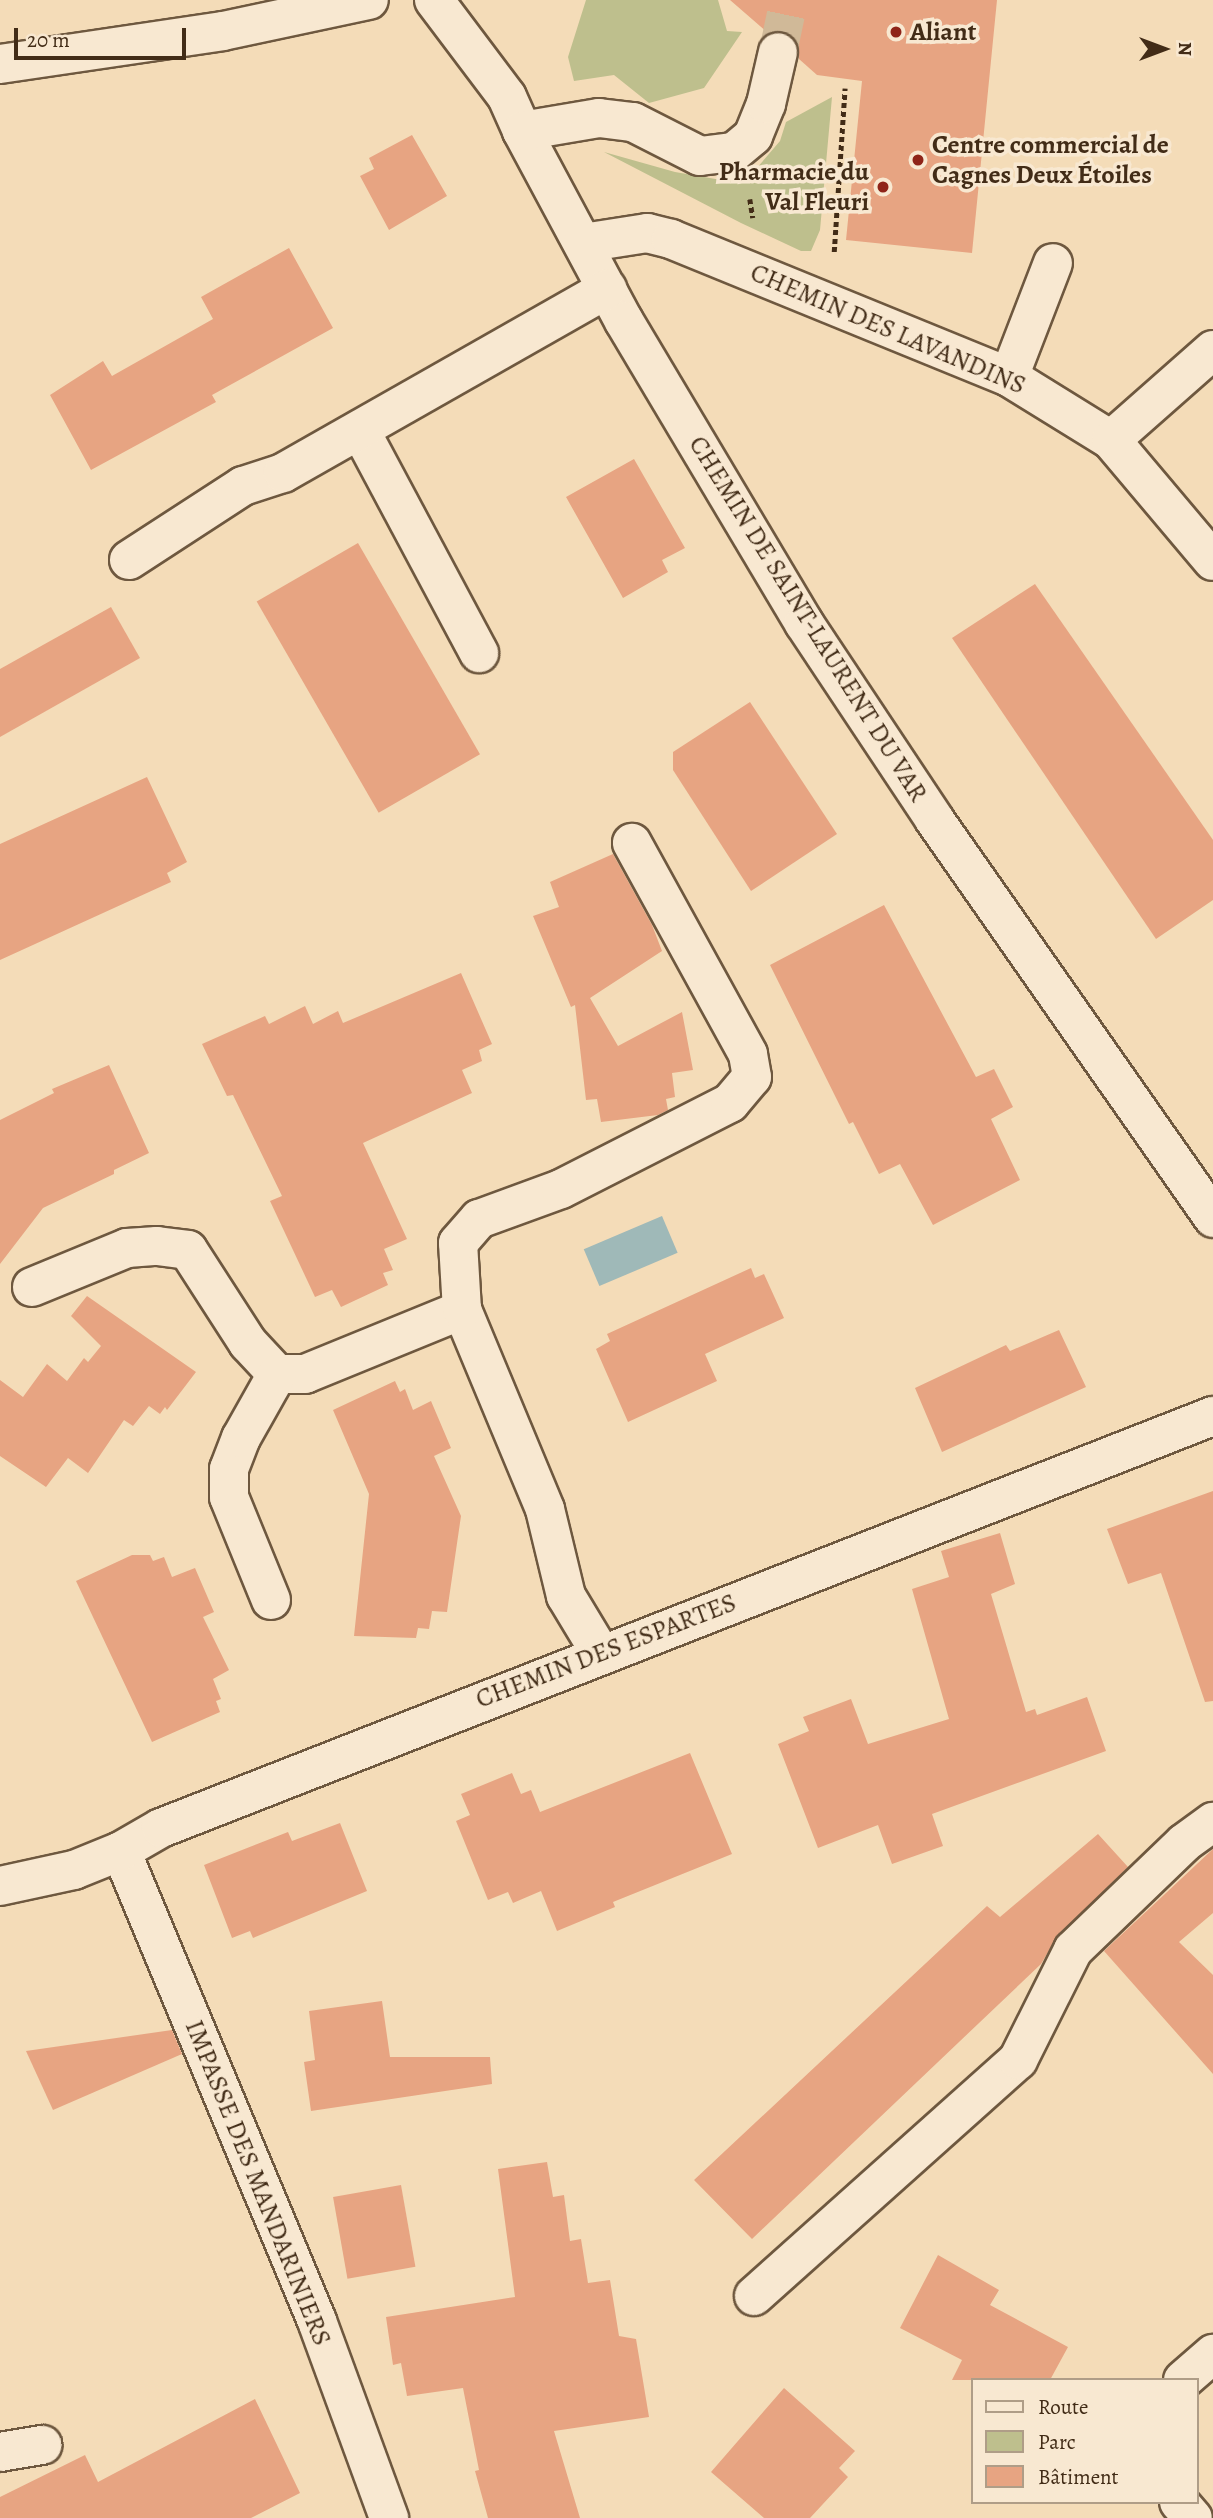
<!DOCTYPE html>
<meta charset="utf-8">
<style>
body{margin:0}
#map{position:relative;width:1213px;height:2518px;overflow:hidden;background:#f4dcb8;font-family:Alegreya,serif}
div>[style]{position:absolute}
.green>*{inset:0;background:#bebf8d}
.water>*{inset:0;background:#9fb9b8;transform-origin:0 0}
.building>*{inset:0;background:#e7a482;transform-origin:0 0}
.minor-tunnel>*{height:38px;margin-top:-19px;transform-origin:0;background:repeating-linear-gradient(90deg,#d0b998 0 38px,transparent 0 57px)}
.path>*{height:4.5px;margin-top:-2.25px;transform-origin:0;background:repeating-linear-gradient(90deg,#422c17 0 5px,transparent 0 8.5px)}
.roads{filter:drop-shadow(2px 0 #6e583f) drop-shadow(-2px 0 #6e583f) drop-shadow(0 2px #6e583f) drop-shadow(0 -2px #6e583f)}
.minor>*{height:38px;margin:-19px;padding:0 19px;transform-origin:19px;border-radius:19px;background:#f8e8d1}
.dots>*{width:19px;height:19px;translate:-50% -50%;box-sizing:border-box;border:4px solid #f8e8d1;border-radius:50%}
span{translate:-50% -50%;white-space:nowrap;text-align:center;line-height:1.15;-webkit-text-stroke:7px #f8e8d1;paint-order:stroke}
.poi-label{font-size:26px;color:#422c17;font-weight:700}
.left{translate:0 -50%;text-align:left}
.right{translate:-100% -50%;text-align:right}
.street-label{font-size:26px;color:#422c17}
.legend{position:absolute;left:971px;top:2378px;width:228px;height:126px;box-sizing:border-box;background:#f8e8d1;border:2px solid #af9d87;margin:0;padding:9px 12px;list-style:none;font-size:21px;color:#422c17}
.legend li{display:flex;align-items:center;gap:14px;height:35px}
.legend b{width:35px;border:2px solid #af9d87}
.north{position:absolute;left:1129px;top:14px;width:70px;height:70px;-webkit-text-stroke:5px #f8e8d1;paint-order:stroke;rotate:90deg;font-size:19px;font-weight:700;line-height:28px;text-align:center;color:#422c17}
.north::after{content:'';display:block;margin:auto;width:24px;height:32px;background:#422c17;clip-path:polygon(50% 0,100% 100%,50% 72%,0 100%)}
.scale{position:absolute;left:14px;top:28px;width:172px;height:32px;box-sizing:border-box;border:4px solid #422c17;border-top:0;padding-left:9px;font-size:21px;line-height:24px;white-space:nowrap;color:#422c17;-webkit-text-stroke:5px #f8e8d1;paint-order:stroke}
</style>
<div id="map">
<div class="green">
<i style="clip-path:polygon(586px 0,718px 0,727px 31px,742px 32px,704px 88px,649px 103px,614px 75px,574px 81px,568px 57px)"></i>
<i style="clip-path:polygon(832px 97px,820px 230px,811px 251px,801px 251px,741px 223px,604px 152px,675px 172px,727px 181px,750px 176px,780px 141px,786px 122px)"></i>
</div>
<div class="water">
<i style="left:662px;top:1216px;width:40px;height:85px;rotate:67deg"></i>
</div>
<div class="building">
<i style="clip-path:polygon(730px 0,997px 0,972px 253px,846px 240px,862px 81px,817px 75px,799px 59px,799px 46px,792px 36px,782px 31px,768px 33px)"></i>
<i style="clip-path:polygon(412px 135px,447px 196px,389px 230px,360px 176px,374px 169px,369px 158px)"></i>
<i style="clip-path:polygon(289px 248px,333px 328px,212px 395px,216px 402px,91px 470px,50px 395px,103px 361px,112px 376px,213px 319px,201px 297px)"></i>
<i style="clip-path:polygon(634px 459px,685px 548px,662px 560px,668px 572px,623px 598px,566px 497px)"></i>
<i style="left:358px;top:543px;width:244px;height:117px;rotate:60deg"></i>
<i style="clip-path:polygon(1035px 584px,1213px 840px,1213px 900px,1156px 939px,952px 638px)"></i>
<i style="clip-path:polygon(111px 607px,140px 658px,0 737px,0 669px)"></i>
<i style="clip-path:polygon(750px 702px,837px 834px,751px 891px,673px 770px,673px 752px)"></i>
<i style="clip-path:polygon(147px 777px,187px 862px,167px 873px,171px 882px,0 960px,0 844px)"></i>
<i style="clip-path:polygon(613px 854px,652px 925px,662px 951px,590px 998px,618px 1046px,682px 1012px,693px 1070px,672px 1073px,675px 1097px,666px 1099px,668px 1110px,658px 1115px,601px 1122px,597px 1099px,586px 1100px,575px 1005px,571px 1007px,533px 916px,559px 907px,550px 882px)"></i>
<i style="clip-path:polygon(884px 905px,976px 1077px,994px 1069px,1013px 1107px,991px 1119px,1020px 1180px,933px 1225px,900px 1164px,879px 1174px,853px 1122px,849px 1124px,770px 965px)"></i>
<i style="clip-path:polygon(461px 973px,492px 1044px,479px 1050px,482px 1061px,462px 1070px,472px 1093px,363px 1143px,407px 1239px,384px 1249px,393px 1270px,383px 1273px,388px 1285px,341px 1307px,332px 1290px,315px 1297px,270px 1201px,282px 1196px,233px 1095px,227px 1096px,202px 1044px,265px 1016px,269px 1024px,305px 1006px,313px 1024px,338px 1011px,343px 1023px)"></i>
<i style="clip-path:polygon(109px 1065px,149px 1153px,114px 1170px,114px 1174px,43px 1208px,0 1264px,0 1120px,54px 1093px,52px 1089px)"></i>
<i style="clip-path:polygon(751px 1268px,755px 1278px,764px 1274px,784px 1318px,705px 1354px,717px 1381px,628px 1422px,596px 1349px,610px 1341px,607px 1334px)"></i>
<i style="clip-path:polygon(87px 1296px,196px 1372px,167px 1410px,165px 1407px,160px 1414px,149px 1406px,133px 1426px,124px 1420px,88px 1473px,68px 1458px,46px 1487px,0 1456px,0 1380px,23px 1397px,47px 1364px,67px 1381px,84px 1358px,88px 1362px,101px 1346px,71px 1316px)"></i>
<i style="clip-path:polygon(1059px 1330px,1086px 1387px,942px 1452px,915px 1388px,1006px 1345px,1010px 1351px)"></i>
<i style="clip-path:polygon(395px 1381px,400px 1392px,405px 1389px,413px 1410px,431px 1401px,451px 1448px,434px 1456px,461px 1516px,447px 1612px,432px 1611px,429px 1629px,418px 1628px,416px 1638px,354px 1636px,369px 1494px,333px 1410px)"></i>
<i style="clip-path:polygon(1213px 1491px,1213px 1701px,1205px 1702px,1161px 1573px,1128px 1584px,1107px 1529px)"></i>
<i style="clip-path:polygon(1000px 1533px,1015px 1584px,991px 1594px,1026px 1712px,1035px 1709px,1037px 1715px,1087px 1697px,1106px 1751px,932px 1814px,943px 1846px,892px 1864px,878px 1825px,818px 1848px,778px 1744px,809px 1731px,803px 1717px,851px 1699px,868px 1744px,949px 1719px,912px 1589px,949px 1577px,941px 1551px)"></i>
<i style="clip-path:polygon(132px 1555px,150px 1555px,153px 1561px,164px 1557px,172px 1577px,195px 1568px,214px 1612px,203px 1617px,229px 1670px,213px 1679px,221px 1699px,216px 1701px,220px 1712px,152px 1742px,76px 1581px)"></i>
<i style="clip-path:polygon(690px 1753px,732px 1854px,613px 1902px,615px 1907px,557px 1931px,541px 1891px,513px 1903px,508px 1892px,488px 1900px,456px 1821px,470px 1815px,461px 1794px,512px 1773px,521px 1794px,531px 1790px,540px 1812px)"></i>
<i style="clip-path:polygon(340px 1823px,367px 1891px,253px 1938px,250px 1931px,232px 1938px,204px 1865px,288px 1832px,292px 1841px)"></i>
<i style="clip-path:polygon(1098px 1834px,1128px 1867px,1058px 1935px,1041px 1964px,752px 2239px,694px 2180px,987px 1906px,1000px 1917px)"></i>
<i style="clip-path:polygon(1213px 1849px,1213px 1913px,1179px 1942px,1213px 1975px,1213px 2074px,1104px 1951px)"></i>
<i style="clip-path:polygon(382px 2001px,390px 2057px,490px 2057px,492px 2084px,311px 2111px,304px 2062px,315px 2060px,309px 2011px)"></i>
<i style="clip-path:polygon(172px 2030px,182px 2054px,53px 2110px,26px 2051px)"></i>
<i style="clip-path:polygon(547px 2162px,553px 2197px,564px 2195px,570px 2241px,581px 2239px,588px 2283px,610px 2280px,619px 2336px,636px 2339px,649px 2417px,554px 2431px,580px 2518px,488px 2518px,475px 2471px,479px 2470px,463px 2388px,407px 2396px,401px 2363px,393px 2365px,386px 2317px,515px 2297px,498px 2169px)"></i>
<i style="left:401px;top:2185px;width:83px;height:69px;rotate:80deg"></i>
<i style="clip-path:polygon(938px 2255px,999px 2290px,990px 2305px,1068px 2347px,1050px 2380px,952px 2380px,962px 2360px,900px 2328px)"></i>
<i style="clip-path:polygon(784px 2388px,855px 2451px,839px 2468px,848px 2477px,810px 2518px,764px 2518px,711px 2472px)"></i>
<i style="clip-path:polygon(255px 2399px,300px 2493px,251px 2518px,0 2518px,0 2497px,85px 2455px,98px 2482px)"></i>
</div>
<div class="minor-tunnel">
<i style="left:778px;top:52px;width:53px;rotate:-78.1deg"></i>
</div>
<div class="path">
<i style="left:750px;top:199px;width:19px;rotate:81deg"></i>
<i style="left:834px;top:252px;width:164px;rotate:-86.2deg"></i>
</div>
<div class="roads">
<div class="minor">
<i style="left:434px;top:0;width:121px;rotate:53deg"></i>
<i style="left:507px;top:97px;width:37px;rotate:66deg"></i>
<i style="left:522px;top:131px;width:216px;rotate:61.8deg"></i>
<i style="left:624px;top:321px;width:352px;rotate:59.2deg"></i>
<i style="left:804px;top:623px;width:235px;rotate:56.4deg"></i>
<i style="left:934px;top:819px;width:487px;rotate:55deg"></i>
<i style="left:0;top:64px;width:225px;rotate:-8.4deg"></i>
<i style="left:223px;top:31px;width:149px;rotate:-12deg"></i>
<i style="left:522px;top:131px;width:78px;rotate:-9.6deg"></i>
<i style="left:599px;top:118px;width:34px;rotate:7deg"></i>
<i style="left:633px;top:122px;width:75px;rotate:26.9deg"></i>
<i style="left:700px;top:156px;width:34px;rotate:-7deg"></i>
<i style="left:734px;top:152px;width:25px;rotate:-40deg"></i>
<i style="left:753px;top:136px;width:35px;rotate:-68deg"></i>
<i style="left:766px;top:104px;width:53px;rotate:-77deg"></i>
<i style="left:583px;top:243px;width:65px;rotate:-8.9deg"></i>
<i style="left:647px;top:233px;width:25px;rotate:14deg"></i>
<i style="left:671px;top:239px;width:365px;rotate:22.2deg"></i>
<i style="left:1009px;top:377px;width:120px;rotate:31.7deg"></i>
<i style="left:1111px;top:440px;width:158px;rotate:49.9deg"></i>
<i style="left:1009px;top:377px;width:122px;rotate:-68.9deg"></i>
<i style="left:360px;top:430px;width:253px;rotate:61.9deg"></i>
<i style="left:1111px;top:440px;width:136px;rotate:-41.4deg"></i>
<i style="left:129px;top:560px;width:136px;rotate:-33deg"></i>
<i style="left:243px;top:486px;width:42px;rotate:-18deg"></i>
<i style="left:283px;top:473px;width:373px;rotate:-29.6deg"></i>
<i style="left:32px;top:1287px;width:103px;rotate:-22.3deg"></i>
<i style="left:127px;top:1248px;width:30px;rotate:-4deg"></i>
<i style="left:157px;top:1246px;width:31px;rotate:7deg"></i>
<i style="left:188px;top:1250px;width:111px;rotate:57.2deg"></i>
<i style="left:248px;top:1343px;width:42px;rotate:46.9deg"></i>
<i style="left:277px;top:1374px;width:28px"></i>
<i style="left:305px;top:1374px;width:170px;rotate:-22.2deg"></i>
<i style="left:271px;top:1600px;width:111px;rotate:-112.2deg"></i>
<i style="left:229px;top:1497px;width:28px;rotate:-90deg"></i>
<i style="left:229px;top:1469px;width:33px;rotate:-69deg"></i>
<i style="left:241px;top:1438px;width:73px;rotate:-60.6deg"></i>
<i style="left:601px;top:1654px;width:68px;rotate:-121.1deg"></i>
<i style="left:566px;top:1596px;width:89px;rotate:-103.6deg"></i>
<i style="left:545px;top:1509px;width:216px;rotate:-112.6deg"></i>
<i style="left:462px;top:1310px;width:67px;rotate:-93.4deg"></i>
<i style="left:458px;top:1243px;width:32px;rotate:-49deg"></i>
<i style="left:479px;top:1219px;width:87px;rotate:-20.1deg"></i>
<i style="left:561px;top:1189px;width:190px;rotate:-27deg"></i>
<i style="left:730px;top:1103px;width:34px;rotate:-50deg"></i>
<i style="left:752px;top:1077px;width:23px;rotate:-100deg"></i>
<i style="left:748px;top:1054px;width:241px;rotate:-118.8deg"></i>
<i style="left:121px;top:1851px;width:509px;rotate:67.36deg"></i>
<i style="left:317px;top:2321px;width:210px;rotate:69.9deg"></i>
<i style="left:0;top:1886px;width:76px;rotate:-12.2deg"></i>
<i style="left:74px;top:1870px;width:51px;rotate:-22deg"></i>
<i style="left:121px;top:1851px;width:46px;rotate:-29.9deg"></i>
<i style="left:161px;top:1828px;width:1130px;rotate:-21.39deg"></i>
<i style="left:754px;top:2296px;width:354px;rotate:-41.8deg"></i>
<i style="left:1018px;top:2060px;width:123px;rotate:-63.4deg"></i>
<i style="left:1073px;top:1950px;width:154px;rotate:-43.9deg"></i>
<i style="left:1184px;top:1843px;width:36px;rotate:-36deg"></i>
<i style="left:1183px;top:2380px;width:40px;rotate:-41deg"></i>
<i style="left:0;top:2452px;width:43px;rotate:-9.5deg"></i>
<i style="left:1179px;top:2502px;width:21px;rotate:49deg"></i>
</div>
</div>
<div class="dots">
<i style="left:896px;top:32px;background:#8f2418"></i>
<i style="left:918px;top:160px;background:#8f2418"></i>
<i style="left:883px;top:187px;background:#8f2418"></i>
</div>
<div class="poi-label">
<span class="left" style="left:910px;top:32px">Aliant</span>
<span class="left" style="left:932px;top:160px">Centre commercial de<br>Cagnes Deux Étoiles</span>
<span class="right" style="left:869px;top:187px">Pharmacie du<br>Val Fleuri</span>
</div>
<div class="street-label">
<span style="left:888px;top:329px;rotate:23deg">CHEMIN DES LAVANDINS</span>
<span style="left:808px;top:619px;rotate:58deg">CHEMIN DE SAINT-LAURENT DU VAR</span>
<span style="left:606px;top:1651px;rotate:-21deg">CHEMIN DES ESPARTES</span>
<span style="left:258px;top:2183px;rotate:68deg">IMPASSE DES MANDARINIERS</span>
</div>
<ul class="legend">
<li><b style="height:9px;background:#f8e8d1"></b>Route</li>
<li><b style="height:19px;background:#bebf8d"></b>Parc</li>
<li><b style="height:19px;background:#e7a482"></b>Bâtiment</li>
</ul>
<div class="north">N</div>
<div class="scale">20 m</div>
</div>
